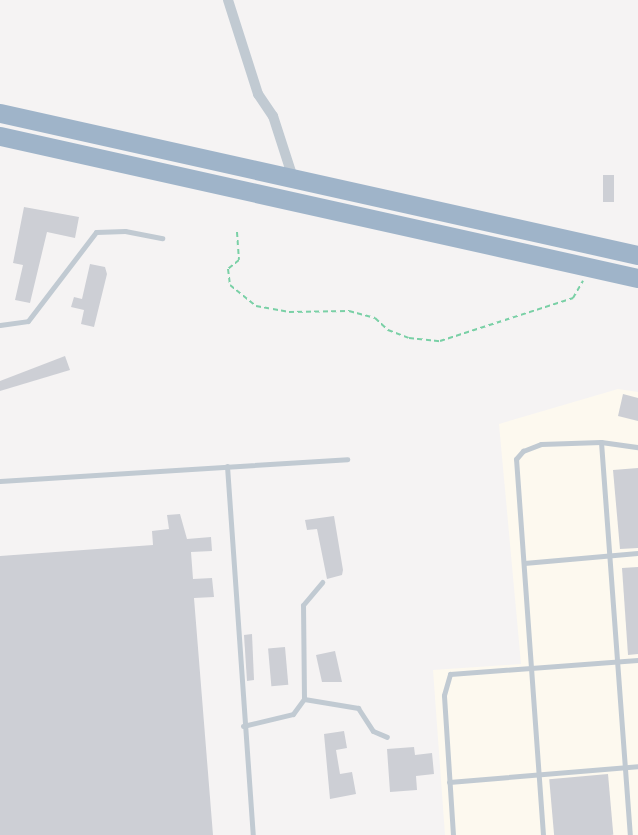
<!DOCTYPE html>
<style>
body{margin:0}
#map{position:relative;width:638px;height:835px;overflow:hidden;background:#f5f3f3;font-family:"Fira Sans Condensed",sans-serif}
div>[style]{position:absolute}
.commercial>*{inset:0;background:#fdf9ef}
.building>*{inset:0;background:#cdcfd5;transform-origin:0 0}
.path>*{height:2px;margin-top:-1px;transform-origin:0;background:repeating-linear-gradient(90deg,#7ad0a6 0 5px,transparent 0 8.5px)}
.service>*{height:5px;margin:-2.5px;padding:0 2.5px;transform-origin:2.5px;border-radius:2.5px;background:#c1cad2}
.minor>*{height:10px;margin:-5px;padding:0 5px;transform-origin:5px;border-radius:5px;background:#c1cad2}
.trunk>*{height:19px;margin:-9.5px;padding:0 9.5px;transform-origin:9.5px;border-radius:9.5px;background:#9fb4c9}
span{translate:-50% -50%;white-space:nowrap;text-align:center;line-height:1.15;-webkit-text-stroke:6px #fff;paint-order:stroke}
</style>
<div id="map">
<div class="commercial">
<i style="clip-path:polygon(618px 389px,638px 392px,638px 835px,445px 835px,433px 670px,521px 664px,499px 424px)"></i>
</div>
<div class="building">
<i style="left:603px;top:175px;width:11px;height:27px"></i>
<i style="clip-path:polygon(24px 207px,79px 217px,75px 238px,47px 232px,30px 303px,15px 300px,23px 265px,13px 263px)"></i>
<i style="clip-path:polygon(90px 264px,105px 267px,107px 274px,94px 327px,81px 324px,84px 310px,71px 307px,74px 297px,82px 299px)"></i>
<i style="clip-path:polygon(65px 356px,70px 370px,0 391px,0 381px)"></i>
<i style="clip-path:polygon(623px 394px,638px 398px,638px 421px,618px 416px)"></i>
<i style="clip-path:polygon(638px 468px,638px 548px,620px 549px,613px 470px)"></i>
<i style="clip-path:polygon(180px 514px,187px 539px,211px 537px,212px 551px,191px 552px,193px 579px,212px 578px,214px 597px,194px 598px,213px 835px,0 835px,0 556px,153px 545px,152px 531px,169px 529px,167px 515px)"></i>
<i style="clip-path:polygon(334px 516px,343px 570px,342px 575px,327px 579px,317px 529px,307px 530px,305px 520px)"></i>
<i style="clip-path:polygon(638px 567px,638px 654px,628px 655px,622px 568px)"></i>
<i style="clip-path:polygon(252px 634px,254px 680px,247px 681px,244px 635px)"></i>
<i style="left:285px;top:647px;width:38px;height:17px;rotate:85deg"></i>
<i style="clip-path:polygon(335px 651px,342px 682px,322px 682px,316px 655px)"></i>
<i style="clip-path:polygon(344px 731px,347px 748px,336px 750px,340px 774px,352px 772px,356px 794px,330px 799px,324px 734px)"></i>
<i style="clip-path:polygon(414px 747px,415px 755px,432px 753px,434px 774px,416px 776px,417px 790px,390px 792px,387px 749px)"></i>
<i style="left:608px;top:774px;width:61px;height:59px;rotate:85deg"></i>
</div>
<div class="path">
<i style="left:237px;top:232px;width:28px;rotate:86deg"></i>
<i style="left:239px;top:260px;width:14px;rotate:141deg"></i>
<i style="left:228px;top:269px;width:16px;rotate:83deg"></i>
<i style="left:230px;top:285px;width:33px;rotate:39deg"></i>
<i style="left:256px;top:306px;width:34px;rotate:10deg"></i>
<i style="left:289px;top:312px;width:60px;rotate:-1deg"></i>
<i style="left:349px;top:311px;width:27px;rotate:15deg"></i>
<i style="left:375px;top:318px;width:18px;rotate:43deg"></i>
<i style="left:388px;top:330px;width:22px;rotate:21deg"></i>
<i style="left:409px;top:338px;width:31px;rotate:6deg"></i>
<i style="left:440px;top:341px;width:140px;rotate:-17.9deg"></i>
<i style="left:573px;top:298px;width:20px;rotate:-60deg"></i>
</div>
<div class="service">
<i style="left:0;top:325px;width:28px;rotate:-8deg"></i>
<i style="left:28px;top:321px;width:112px;rotate:-52.6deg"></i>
<i style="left:96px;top:232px;width:29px;rotate:-2deg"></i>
<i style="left:125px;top:231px;width:38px;rotate:11deg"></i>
<i style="left:601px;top:442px;width:394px;rotate:85.8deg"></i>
<i style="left:227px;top:466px;width:370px;rotate:86deg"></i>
<i style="left:0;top:481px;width:348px;rotate:-3.6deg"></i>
<i style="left:524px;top:563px;width:114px;rotate:-5deg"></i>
<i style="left:304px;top:699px;width:55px;rotate:9.5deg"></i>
<i style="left:358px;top:708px;width:27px;rotate:57deg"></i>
<i style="left:373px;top:731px;width:15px;rotate:23deg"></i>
<i style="left:243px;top:726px;width:51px;rotate:-13.5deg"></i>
<i style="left:293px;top:714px;width:19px;rotate:-54deg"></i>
<i style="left:304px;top:699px;width:94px;rotate:-90.6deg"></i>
<i style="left:303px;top:605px;width:30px;rotate:-50deg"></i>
<i style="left:449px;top:782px;width:190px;rotate:-4.8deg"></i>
<i style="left:453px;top:835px;width:140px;rotate:-93.7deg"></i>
<i style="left:444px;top:695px;width:22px;rotate:-74deg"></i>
<i style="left:450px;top:674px;width:189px;rotate:-4.3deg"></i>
<i style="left:543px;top:835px;width:377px;rotate:-94.1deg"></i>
<i style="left:516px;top:459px;width:11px;rotate:-49deg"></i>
<i style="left:523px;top:451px;width:19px;rotate:-21deg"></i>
<i style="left:541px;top:444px;width:60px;rotate:-1.9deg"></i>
<i style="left:601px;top:442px;width:37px;rotate:8deg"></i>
</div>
<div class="minor">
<i style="left:228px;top:0;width:99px;rotate:72.3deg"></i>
<i style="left:258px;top:94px;width:27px;rotate:56deg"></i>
<i style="left:273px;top:116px;width:65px;rotate:72.1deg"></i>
</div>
<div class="trunk">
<i style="left:0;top:113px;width:654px;rotate:12.55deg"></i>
<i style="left:0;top:136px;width:654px;rotate:12.55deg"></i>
</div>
</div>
